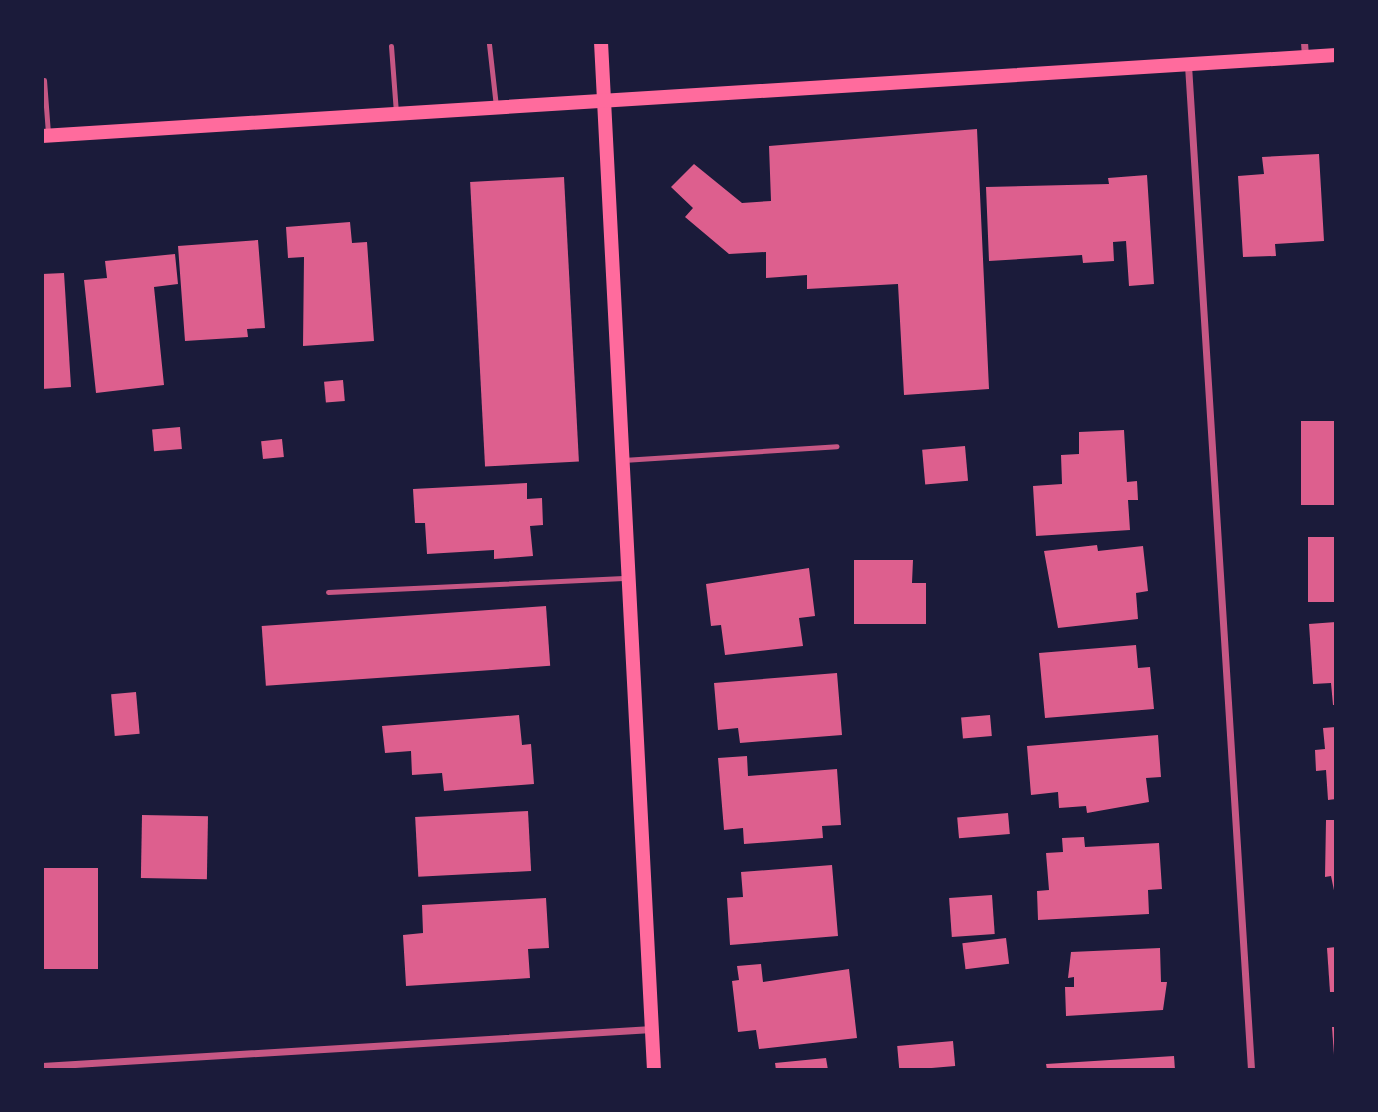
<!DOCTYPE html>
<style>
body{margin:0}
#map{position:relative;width:1378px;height:1112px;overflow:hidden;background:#1b1b3a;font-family:"PT Sans",sans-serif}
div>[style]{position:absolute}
.building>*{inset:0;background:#dd5f8e;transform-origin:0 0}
.service>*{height:5px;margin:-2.5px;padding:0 2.5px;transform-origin:2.5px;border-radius:2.5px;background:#c65784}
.minor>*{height:7px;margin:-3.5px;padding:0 3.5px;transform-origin:3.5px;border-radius:3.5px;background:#c65784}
.secondary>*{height:14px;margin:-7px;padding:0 7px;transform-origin:7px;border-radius:7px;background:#ff6b9d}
span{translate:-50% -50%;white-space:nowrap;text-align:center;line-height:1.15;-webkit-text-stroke:5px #1b1b3a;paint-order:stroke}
.frame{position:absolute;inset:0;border:44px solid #1b1b3a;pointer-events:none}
</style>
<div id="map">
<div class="building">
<i style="clip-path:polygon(977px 129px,989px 389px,904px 395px,898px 284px,807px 289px,807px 275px,766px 278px,766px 252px,729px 254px,685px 217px,693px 208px,671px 187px,694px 164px,742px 203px,771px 201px,769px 146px)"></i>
<i style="clip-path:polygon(1319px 154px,1324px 241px,1275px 244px,1276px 256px,1243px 257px,1238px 176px,1264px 174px,1262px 157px)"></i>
<i style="clip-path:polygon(1147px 175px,1154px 284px,1129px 286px,1126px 241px,1113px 242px,1114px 261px,1083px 263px,1082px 255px,989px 261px,986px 187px,1109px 184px,1108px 178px)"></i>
<i style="left:564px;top:177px;width:285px;height:94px;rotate:87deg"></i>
<i style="clip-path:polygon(350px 222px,352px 243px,367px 242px,374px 341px,303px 346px,304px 257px,288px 258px,286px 227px)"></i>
<i style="clip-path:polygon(258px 240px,265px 328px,247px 329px,248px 337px,185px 341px,178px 246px)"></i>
<i style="clip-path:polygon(175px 254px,178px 284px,154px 287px,164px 385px,96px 393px,84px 280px,107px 278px,105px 261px)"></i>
<i style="clip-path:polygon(64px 273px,71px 387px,42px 389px,42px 274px)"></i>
<i style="left:343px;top:380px;width:21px;height:19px;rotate:85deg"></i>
<i style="left:1336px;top:421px;width:84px;height:35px;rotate:90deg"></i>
<i style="left:180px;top:427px;width:22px;height:28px;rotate:85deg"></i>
<i style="clip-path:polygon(1124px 430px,1127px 482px,1137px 481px,1138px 500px,1128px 500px,1130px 530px,1036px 536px,1033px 486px,1062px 484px,1061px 455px,1079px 454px,1079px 432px)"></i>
<i style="left:282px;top:439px;width:18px;height:21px;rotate:84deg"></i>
<i style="left:965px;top:446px;width:35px;height:43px;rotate:85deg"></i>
<i style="clip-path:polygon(527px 483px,527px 499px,542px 498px,543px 525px,530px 526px,533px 556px,494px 559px,494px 550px,427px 554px,425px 523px,415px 523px,413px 489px)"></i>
<i style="left:1336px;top:537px;width:65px;height:28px;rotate:90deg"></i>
<i style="clip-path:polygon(1097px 545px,1098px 551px,1143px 546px,1148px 591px,1136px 593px,1138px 619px,1058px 628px,1044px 551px)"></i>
<i style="clip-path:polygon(854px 560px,913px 560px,912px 583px,926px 583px,926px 624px,854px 624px)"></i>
<i style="clip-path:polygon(809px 568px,815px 616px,799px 618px,803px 646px,725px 655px,721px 625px,711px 626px,706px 584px)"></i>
<i style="left:546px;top:606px;width:60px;height:285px;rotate:86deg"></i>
<i style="clip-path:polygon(1336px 622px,1336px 705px,1333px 705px,1331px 683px,1313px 684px,1309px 624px)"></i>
<i style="clip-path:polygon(1136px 645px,1138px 668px,1150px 667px,1154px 709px,1045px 718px,1039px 653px)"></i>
<i style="clip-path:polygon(837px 673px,842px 735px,740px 743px,738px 728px,718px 730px,714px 683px)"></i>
<i style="left:136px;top:692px;width:42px;height:25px;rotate:85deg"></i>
<i style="clip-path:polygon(519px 715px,522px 745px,531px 744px,534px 784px,444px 791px,442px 773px,412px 775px,411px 751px,385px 753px,382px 726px)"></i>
<i style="left:990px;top:715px;width:21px;height:29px;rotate:85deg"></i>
<i style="clip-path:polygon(1336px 727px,1336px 799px,1328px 800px,1326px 770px,1316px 771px,1315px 750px,1325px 749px,1323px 728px)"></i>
<i style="clip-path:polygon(1158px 735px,1161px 777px,1146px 778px,1149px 802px,1087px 813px,1086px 806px,1059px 808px,1058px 792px,1031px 795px,1027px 746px)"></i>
<i style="clip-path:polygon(747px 756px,748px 776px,837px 769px,841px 825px,822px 826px,823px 838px,744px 844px,743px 828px,724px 830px,718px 758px)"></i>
<i style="left:528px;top:811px;width:60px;height:113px;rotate:87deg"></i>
<i style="left:1008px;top:813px;width:21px;height:51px;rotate:85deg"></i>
<i style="left:142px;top:815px;width:66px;height:63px;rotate:1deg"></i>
<i style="clip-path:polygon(1326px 820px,1336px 820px,1336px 900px,1331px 876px,1325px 877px)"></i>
<i style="clip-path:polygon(1084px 837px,1085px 847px,1159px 843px,1162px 889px,1148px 890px,1149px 914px,1038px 920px,1037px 891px,1049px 890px,1046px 853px,1063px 852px,1062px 838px)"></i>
<i style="clip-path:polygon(832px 865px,838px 936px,730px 945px,727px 898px,743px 897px,741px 872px)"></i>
<i style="left:98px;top:868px;width:101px;height:56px;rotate:90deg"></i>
<i style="left:992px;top:895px;width:39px;height:43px;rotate:86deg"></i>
<i style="clip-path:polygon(546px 898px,549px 948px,528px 949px,530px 978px,406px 986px,403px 935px,423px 933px,422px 905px)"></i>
<i style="left:1006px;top:938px;width:26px;height:44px;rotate:83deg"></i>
<i style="clip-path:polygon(1336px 947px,1336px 992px,1330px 992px,1327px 948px)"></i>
<i style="clip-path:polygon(1160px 948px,1161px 982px,1167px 982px,1163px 1010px,1066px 1016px,1065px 987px,1074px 987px,1074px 977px,1068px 978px,1071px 952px)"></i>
<i style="clip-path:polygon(761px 964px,763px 982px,849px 969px,857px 1038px,759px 1049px,756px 1030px,738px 1032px,732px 981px,739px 980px,737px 966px)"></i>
<i style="clip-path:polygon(1332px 1027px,1336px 1027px,1336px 1055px,1334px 1055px)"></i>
<i style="left:953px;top:1041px;width:25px;height:56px;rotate:85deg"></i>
<i style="clip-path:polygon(1174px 1056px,1175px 1070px,1047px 1070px,1046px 1064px)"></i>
<i style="clip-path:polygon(826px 1058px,828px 1070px,776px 1070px,775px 1063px)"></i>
</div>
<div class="service">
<i style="left:489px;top:44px;width:62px;rotate:83.6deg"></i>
<i style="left:391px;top:46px;width:66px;rotate:85.7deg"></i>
<i style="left:44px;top:80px;width:53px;rotate:85.7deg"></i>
<i style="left:623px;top:460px;width:214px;rotate:-3.7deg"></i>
<i style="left:328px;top:592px;width:301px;rotate:-2.7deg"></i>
</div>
<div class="minor">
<i style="left:1304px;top:42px;width:15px;rotate:86deg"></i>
<i style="left:1188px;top:65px;width:1007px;rotate:86.41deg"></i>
<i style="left:42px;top:1066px;width:611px;rotate:-3.47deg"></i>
</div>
<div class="secondary">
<i style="left:601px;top:42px;width:1029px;rotate:87.05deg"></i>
<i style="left:42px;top:136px;width:1297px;rotate:-3.58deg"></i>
</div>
<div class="frame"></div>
</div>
